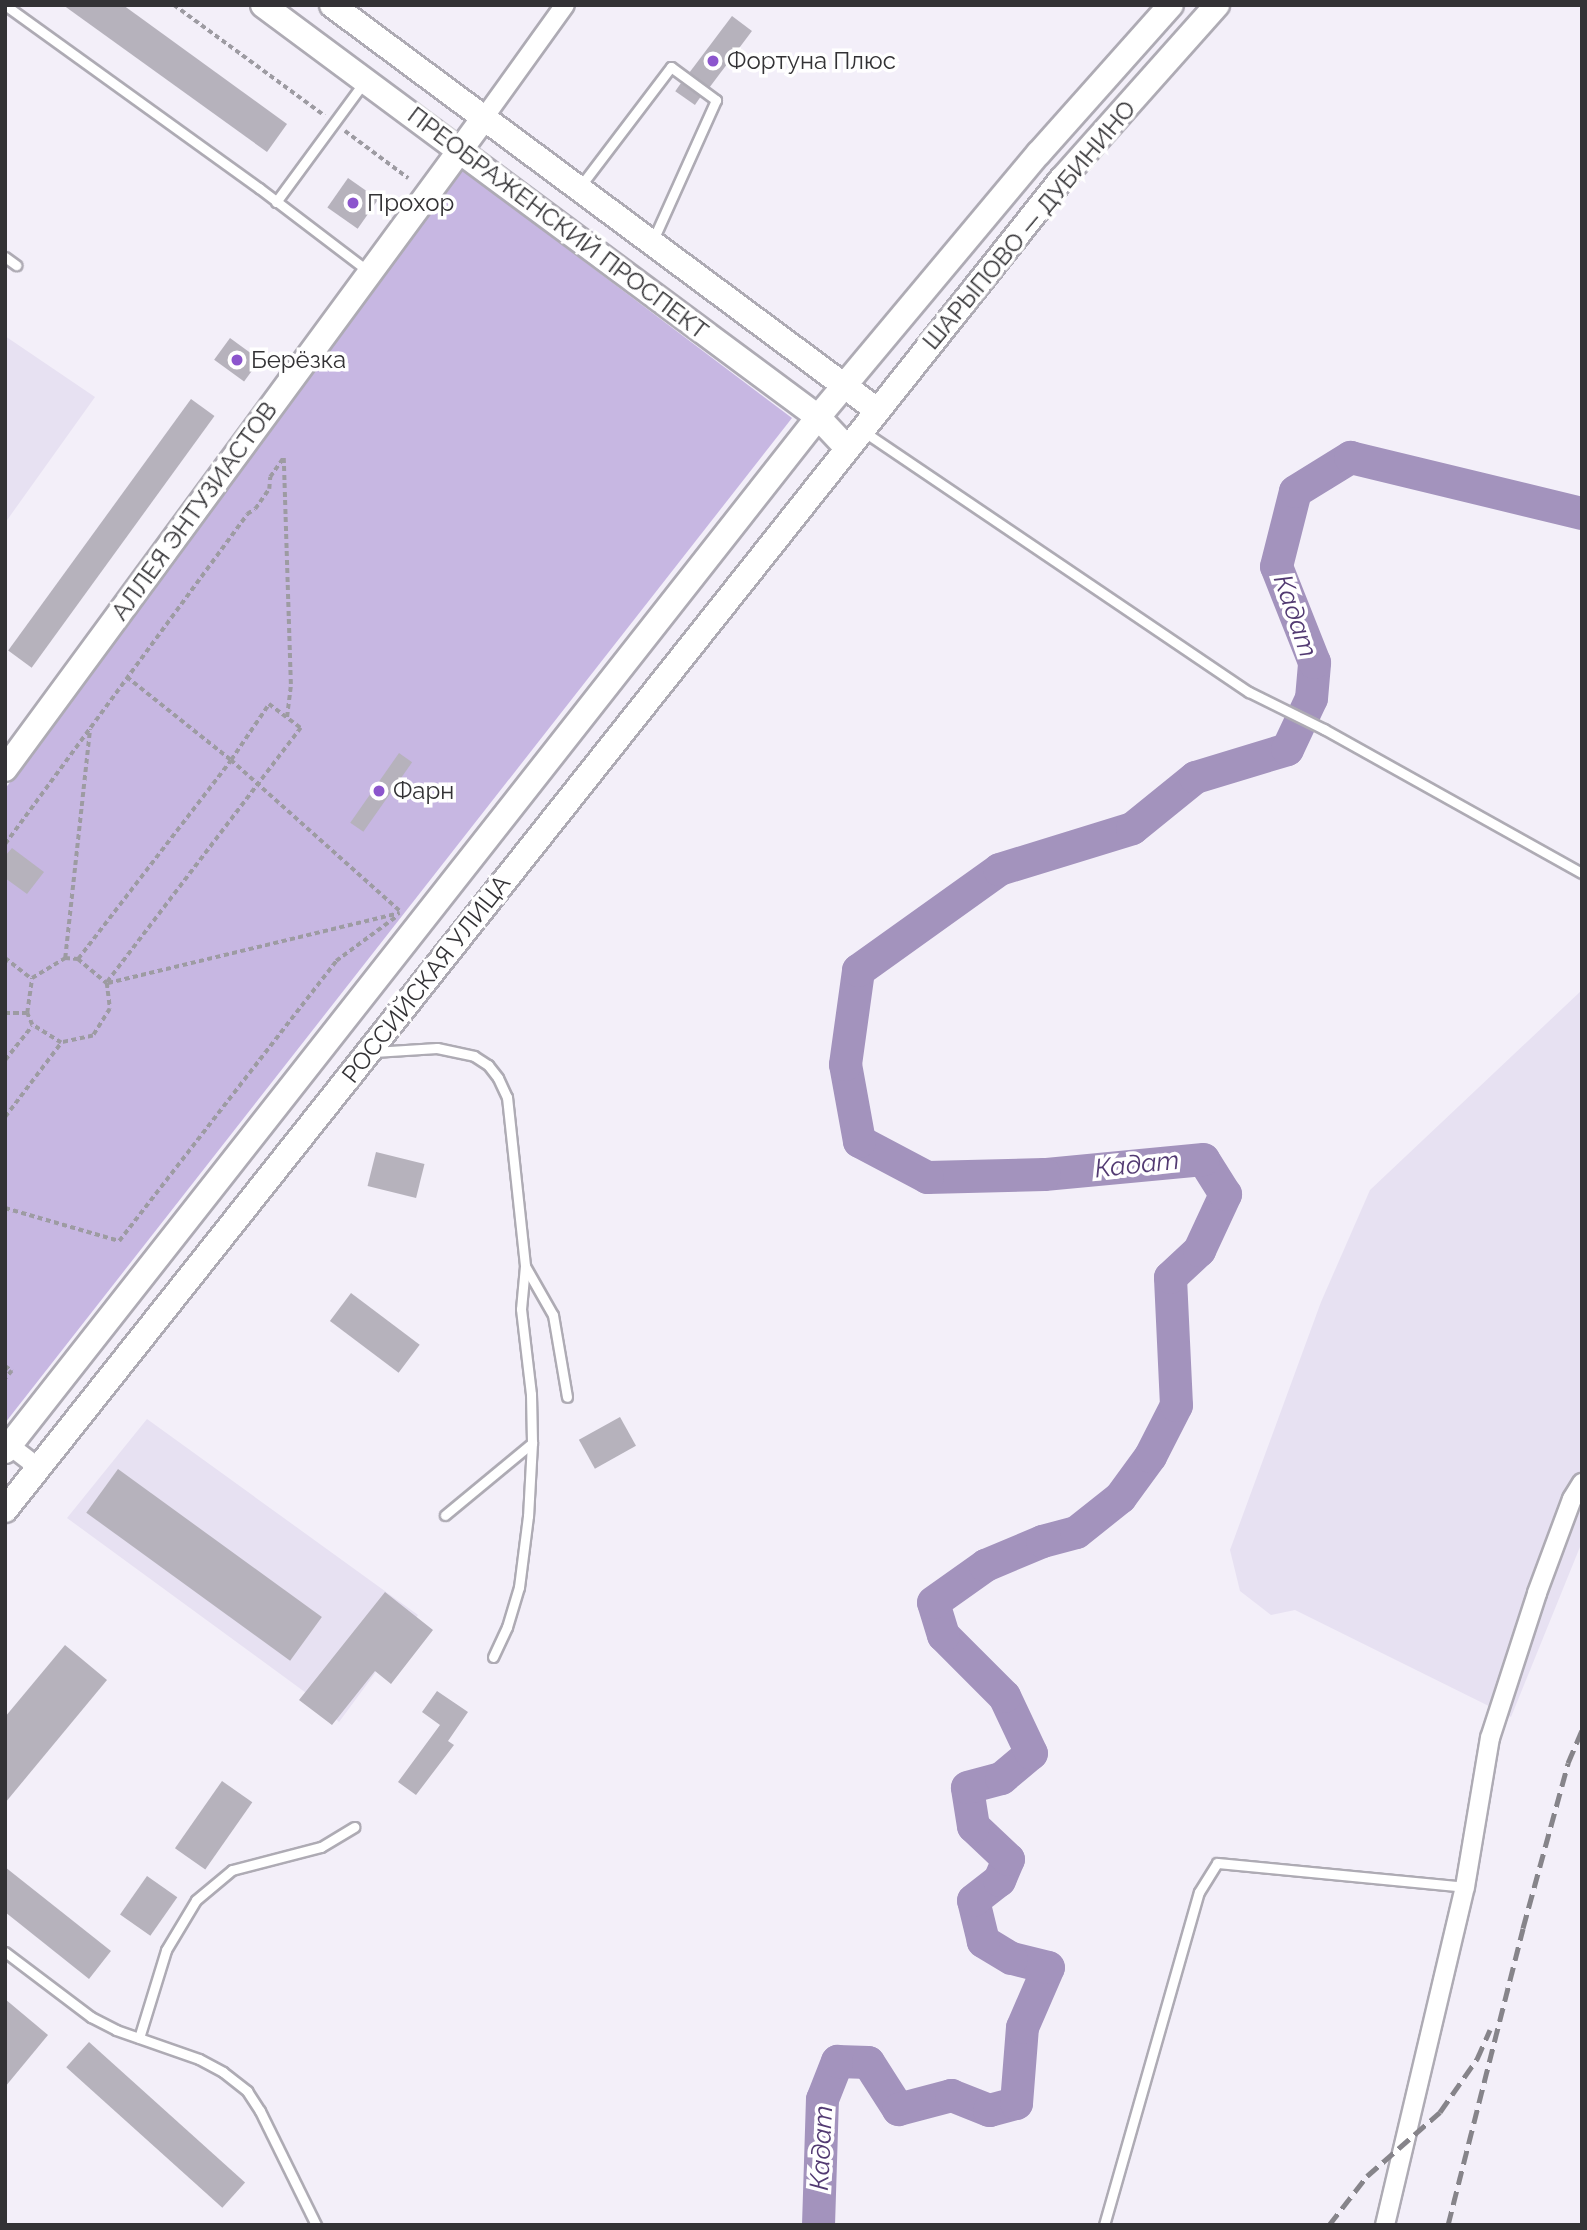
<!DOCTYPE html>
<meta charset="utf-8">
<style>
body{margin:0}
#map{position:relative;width:1587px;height:2230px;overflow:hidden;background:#f3eff9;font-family:Raleway,sans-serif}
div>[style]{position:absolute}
.built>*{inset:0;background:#e7e1f2}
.green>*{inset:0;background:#c7b7e2}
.river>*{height:33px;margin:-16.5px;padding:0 16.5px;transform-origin:16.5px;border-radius:16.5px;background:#a393bd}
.building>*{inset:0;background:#b6b2bc;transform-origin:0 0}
.path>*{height:3.5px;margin-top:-1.75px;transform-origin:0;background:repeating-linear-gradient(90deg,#9d9ba2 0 5px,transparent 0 8.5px)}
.roads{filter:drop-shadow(2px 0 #aeabb4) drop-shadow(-2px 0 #aeabb4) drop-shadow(0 2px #aeabb4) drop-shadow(0 -2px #aeabb4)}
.lane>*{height:9px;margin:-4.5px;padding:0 4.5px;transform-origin:4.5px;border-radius:4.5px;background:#fff}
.street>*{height:18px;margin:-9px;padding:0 9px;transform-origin:9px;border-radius:9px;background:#fff}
.secondary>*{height:24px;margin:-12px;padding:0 12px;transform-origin:12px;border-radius:12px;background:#fff}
.rail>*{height:5px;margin-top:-2.5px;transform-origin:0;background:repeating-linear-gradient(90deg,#86848a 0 14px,transparent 0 21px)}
.dots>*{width:19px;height:19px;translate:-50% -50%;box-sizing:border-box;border:4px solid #fff;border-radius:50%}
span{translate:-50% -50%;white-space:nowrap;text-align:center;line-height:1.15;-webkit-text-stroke:7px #fff;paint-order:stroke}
.poi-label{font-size:24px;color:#333235}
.left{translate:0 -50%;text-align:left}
.street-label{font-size:24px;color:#333235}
.water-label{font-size:26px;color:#523a72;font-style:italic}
.frame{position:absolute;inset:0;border:7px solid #333235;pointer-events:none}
</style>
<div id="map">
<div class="built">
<i style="clip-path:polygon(5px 336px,95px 397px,5px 523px)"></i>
<i style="clip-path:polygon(1582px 990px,1582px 1542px,1511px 1717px,1295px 1610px,1271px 1615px,1240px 1591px,1230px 1550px,1321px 1302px,1370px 1190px)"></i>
<i style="clip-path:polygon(147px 1419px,418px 1615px,339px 1722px,313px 1698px,67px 1518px)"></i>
</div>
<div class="green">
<i style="clip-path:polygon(463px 170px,792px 418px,5px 1423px,5px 789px)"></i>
</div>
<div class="river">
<i style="left:818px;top:2225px;width:126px;rotate:-88.2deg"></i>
<i style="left:822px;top:2099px;width:41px;rotate:-68.5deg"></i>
<i style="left:837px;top:2061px;width:31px;rotate:2deg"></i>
<i style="left:868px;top:2062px;width:56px;rotate:57.4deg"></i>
<i style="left:898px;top:2109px;width:55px;rotate:-14.8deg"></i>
<i style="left:951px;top:2095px;width:41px;rotate:21.5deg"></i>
<i style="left:989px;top:2110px;width:28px;rotate:-15deg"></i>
<i style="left:1016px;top:2103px;width:76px;rotate:-85.5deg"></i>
<i style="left:1022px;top:2027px;width:65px;rotate:-66.6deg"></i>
<i style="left:1048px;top:1967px;width:38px;rotate:-166deg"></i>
<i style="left:1011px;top:1958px;width:33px;rotate:-149deg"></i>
<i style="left:983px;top:1941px;width:42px;rotate:-103.7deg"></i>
<i style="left:973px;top:1900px;width:33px;rotate:-38deg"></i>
<i style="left:999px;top:1880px;width:23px;rotate:-67deg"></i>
<i style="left:1008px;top:1859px;width:48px;rotate:-136.7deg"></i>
<i style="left:973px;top:1826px;width:39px;rotate:-99deg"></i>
<i style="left:967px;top:1787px;width:35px;rotate:-15deg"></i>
<i style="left:1001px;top:1778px;width:39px;rotate:-40deg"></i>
<i style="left:1031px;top:1753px;width:63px;rotate:-115.3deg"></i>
<i style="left:1004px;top:1696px;width:86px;rotate:-135deg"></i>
<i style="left:943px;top:1635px;width:34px;rotate:-107deg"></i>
<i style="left:933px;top:1602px;width:64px;rotate:-35.4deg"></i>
<i style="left:985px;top:1565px;width:62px;rotate:-22.8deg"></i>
<i style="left:1042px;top:1541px;width:35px;rotate:-15deg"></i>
<i style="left:1076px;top:1532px;width:56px;rotate:-38.5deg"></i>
<i style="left:1120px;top:1497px;width:51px;rotate:-53.8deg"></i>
<i style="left:1150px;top:1456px;width:57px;rotate:-63deg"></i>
<i style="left:1176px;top:1405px;width:128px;rotate:-92.7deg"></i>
<i style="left:1170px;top:1277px;width:40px;rotate:-43deg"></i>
<i style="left:1199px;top:1250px;width:62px;rotate:-65.1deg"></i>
<i style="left:1225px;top:1194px;width:41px;rotate:-122.2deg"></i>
<i style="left:1203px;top:1159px;width:160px;rotate:174.6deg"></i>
<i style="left:1044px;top:1174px;width:117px;rotate:178.5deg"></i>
<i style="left:927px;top:1177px;width:77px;rotate:-152.1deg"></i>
<i style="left:859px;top:1141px;width:78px;rotate:-100.3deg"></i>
<i style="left:845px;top:1064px;width:95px;rotate:-82.1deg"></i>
<i style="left:858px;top:970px;width:173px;rotate:-35.6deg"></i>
<i style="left:999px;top:869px;width:139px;rotate:-17.1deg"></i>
<i style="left:1132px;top:828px;width:81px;rotate:-39deg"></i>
<i style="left:1195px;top:777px;width:96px;rotate:-16.9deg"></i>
<i style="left:1287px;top:749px;width:56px;rotate:-64.8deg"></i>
<i style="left:1311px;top:698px;width:36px;rotate:-85deg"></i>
<i style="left:1314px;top:662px;width:103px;rotate:-111.6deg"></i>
<i style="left:1276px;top:566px;width:77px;rotate:-75.8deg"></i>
<i style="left:1295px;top:491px;width:65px;rotate:-31.7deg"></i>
<i style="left:1350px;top:457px;width:239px;rotate:13.6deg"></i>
</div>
<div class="building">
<i style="clip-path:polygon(63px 5px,123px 5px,287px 124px,267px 152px)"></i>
<i style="left:732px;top:16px;width:25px;height:71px;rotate:37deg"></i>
<i style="left:681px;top:83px;width:24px;height:10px;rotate:35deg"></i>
<i style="left:348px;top:178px;width:37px;height:36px;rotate:35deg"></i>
<i style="left:230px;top:338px;width:37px;height:27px;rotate:36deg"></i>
<i style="left:191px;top:399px;width:29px;height:311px;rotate:36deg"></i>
<i style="left:399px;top:753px;width:16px;height:85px;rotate:35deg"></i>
<i style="clip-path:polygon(12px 848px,44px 872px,27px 894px,5px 878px,5px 856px)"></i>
<i style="left:376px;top:1152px;width:50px;height:35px;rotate:14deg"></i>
<i style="left:351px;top:1293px;width:86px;height:35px;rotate:37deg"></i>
<i style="left:620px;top:1417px;width:33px;height:47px;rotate:61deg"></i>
<i style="left:118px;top:1469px;width:252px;height:54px;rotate:36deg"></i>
<i style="clip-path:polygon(385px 1592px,433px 1630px,391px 1684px,375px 1671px,332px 1725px,299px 1700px)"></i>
<i style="clip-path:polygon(65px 1645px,107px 1680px,5px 1803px,5px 1717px)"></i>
<i style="clip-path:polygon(437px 1691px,468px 1712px,448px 1741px,454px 1745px,416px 1795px,398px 1782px,440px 1725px,422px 1712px)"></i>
<i style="left:222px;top:1781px;width:37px;height:82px;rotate:35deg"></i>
<i style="clip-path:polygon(5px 1867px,111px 1951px,89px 1979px,5px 1912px)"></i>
<i style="left:147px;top:1876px;width:37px;height:47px;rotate:35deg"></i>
<i style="clip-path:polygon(5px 1999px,48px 2035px,5px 2087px)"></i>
<i style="left:89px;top:2042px;width:210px;height:34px;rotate:42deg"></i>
</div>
<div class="path">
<i style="left:174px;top:5px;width:187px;rotate:36.3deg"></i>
<i style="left:345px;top:131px;width:79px;rotate:36.7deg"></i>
<i style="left:284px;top:458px;width:229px;rotate:88.2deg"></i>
<i style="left:291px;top:687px;width:31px;rotate:97deg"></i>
<i style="left:127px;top:677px;width:133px;rotate:38.6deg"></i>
<i style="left:231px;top:760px;width:229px;rotate:41.8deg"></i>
<i style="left:5px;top:844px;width:409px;rotate:-53.7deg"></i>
<i style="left:247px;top:514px;width:9px;rotate:-32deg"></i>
<i style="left:255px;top:509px;width:24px;rotate:-55deg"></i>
<i style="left:269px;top:489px;width:12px;rotate:-85deg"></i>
<i style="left:270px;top:477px;width:24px;rotate:-55deg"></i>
<i style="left:5px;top:958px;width:33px;rotate:38deg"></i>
<i style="left:65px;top:958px;width:230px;rotate:-83.8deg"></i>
<i style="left:78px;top:959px;width:251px;rotate:-52.4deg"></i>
<i style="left:231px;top:760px;width:68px;rotate:-55.8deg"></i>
<i style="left:269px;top:704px;width:40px;rotate:37deg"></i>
<i style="left:301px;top:728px;width:320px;rotate:127.3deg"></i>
<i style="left:107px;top:983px;width:26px;rotate:83deg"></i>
<i style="left:110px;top:1009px;width:32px;rotate:122deg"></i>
<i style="left:93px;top:1036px;width:33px;rotate:168deg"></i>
<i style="left:61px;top:1043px;width:34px;rotate:-148deg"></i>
<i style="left:32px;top:1025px;width:13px;rotate:-113deg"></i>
<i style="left:27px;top:1013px;width:35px;rotate:-82deg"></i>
<i style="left:32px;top:978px;width:39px;rotate:-31deg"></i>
<i style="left:65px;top:958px;width:13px;rotate:4deg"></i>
<i style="left:78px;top:959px;width:38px;rotate:40deg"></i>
<i style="left:108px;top:983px;width:300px;rotate:-13.5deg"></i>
<i style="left:5px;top:1013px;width:22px"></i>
<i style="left:5px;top:1060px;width:43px;rotate:-51.5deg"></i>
<i style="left:5px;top:1117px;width:93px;rotate:-52.9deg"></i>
<i style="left:5px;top:1208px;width:119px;rotate:16.1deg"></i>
<i style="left:119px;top:1241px;width:354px;rotate:-52.2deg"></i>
<i style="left:336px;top:961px;width:76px;rotate:-36.4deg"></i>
<i style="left:5px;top:1366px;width:9px;rotate:36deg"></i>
<i style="left:12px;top:1371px;width:11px;rotate:131deg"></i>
</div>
<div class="roads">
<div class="lane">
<i style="left:5px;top:5px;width:313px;rotate:35.8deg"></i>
<i style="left:259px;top:188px;width:137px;rotate:37.3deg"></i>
<i style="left:579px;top:188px;width:152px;rotate:-52.8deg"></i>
<i style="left:671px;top:67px;width:56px;rotate:36.3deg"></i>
<i style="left:716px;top:100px;width:154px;rotate:114.2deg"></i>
<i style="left:276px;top:202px;width:150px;rotate:-53.7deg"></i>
<i style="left:5px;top:257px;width:14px;rotate:36deg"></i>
<i style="left:863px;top:431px;width:466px;rotate:34.1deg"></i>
<i style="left:1249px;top:692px;width:84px;rotate:26.3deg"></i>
<i style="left:1324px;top:729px;width:295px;rotate:29.2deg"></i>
<i style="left:374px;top:1052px;width:63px;rotate:-3.6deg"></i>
<i style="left:437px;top:1048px;width:38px;rotate:12deg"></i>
<i style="left:474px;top:1056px;width:17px;rotate:33deg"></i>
<i style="left:488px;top:1065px;width:16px;rotate:52deg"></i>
<i style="left:498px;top:1078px;width:21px;rotate:65deg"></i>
<i style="left:507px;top:1097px;width:170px;rotate:83.9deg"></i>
<i style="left:525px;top:1266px;width:43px;rotate:95.3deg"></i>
<i style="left:521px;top:1309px;width:86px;rotate:83.3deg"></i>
<i style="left:531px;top:1394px;width:49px;rotate:88.8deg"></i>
<i style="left:532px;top:1443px;width:73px;rotate:93.1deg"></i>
<i style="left:528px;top:1516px;width:72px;rotate:97.2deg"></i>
<i style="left:519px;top:1587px;width:42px;rotate:106.7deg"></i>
<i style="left:507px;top:1627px;width:33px;rotate:115deg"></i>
<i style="left:525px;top:1266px;width:56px;rotate:60.3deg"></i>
<i style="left:553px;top:1315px;width:83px;rotate:80.3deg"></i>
<i style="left:445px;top:1515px;width:113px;rotate:-39.6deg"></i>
<i style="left:5px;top:1952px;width:108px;rotate:37.1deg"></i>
<i style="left:91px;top:2017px;width:28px;rotate:27deg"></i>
<i style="left:116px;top:2030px;width:88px;rotate:19.3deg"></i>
<i style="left:199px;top:2059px;width:27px;rotate:28deg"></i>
<i style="left:223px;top:2072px;width:31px;rotate:38deg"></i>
<i style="left:247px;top:2091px;width:24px;rotate:57deg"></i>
<i style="left:260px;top:2111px;width:127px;rotate:63.8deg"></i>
<i style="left:139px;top:2038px;width:92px;rotate:-72.9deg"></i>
<i style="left:166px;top:1950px;width:58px;rotate:-59deg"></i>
<i style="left:196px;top:1900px;width:47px;rotate:-39.8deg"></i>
<i style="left:232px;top:1870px;width:92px;rotate:-14.5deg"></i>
<i style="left:321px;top:1847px;width:39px;rotate:-31deg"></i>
<i style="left:1104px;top:2225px;width:346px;rotate:-74.1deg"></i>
<i style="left:1199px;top:1892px;width:34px;rotate:-58deg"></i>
<i style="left:1217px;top:1863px;width:249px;rotate:5.5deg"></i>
</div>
<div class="street">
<i style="left:483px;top:119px;width:140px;rotate:-54.3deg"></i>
<i style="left:5px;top:1442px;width:43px;rotate:37.4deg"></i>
<i style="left:1385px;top:2225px;width:347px;rotate:-76.7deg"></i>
<i style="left:1465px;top:1887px;width:151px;rotate:-80.5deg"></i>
<i style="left:1490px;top:1738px;width:152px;rotate:-72deg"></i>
<i style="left:1537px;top:1593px;width:100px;rotate:-69.6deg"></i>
<i style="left:1572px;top:1499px;width:19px;rotate:-58deg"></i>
</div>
<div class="secondary">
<i style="left:263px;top:5px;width:691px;rotate:36.59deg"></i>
<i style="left:818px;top:417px;width:42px;rotate:46.9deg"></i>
<i style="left:332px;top:5px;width:679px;rotate:36.62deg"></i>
<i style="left:5px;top:769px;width:807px;rotate:-53.67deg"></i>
<i style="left:5px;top:1451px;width:1315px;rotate:-51.82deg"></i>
<i style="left:818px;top:417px;width:344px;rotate:-50.1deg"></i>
<i style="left:1039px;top:153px;width:198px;rotate:-48.3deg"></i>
<i style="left:5px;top:1510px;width:1700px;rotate:-51.55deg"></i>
<i style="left:1062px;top:179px;width:233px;rotate:-48.3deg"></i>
</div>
</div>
<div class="rail">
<i style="left:1329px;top:2225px;width:62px;rotate:-52.2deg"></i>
<i style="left:1367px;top:2176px;width:97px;rotate:-41.2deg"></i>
<i style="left:1440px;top:2112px;width:65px;rotate:-55.1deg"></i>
<i style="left:1477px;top:2059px;width:32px;rotate:-66deg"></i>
<i style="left:1448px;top:2225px;width:306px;rotate:-75.8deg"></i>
<i style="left:1523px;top:1928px;width:171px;rotate:-74.7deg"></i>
<i style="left:1568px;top:1763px;width:36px;rotate:-67deg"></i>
</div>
<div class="dots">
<i style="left:713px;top:61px;background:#8c55cd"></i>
<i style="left:353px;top:203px;background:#8c55cd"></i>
<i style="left:237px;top:360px;background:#8c55cd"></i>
<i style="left:379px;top:791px;background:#8c55cd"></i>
</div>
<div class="poi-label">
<span class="left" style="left:727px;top:61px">Фортуна Плюс</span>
<span class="left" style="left:367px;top:203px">Прохор</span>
<span class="left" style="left:251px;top:360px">Берёзка</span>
<span class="left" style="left:393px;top:791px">Фарн</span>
</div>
<div class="street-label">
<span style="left:558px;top:223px;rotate:37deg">ПРЕОБРАЖЕНСКИЙ ПРОСПЕКТ</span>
<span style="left:1029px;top:225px;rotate:-50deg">ШАРЫПОВО — ДУБИНИНО</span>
<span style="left:194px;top:511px;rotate:-54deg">АЛЛЕЯ ЭНТУЗИАСТОВ</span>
<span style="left:426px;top:979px;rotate:-52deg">РОССИЙСКАЯ УЛИЦА</span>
</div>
<div class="water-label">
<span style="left:1295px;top:616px;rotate:71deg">Кадат</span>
<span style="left:1137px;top:1165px;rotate:-6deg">Кадат</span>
<span style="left:822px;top:2148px;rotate:-87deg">Кадат</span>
</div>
<div class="frame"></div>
</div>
